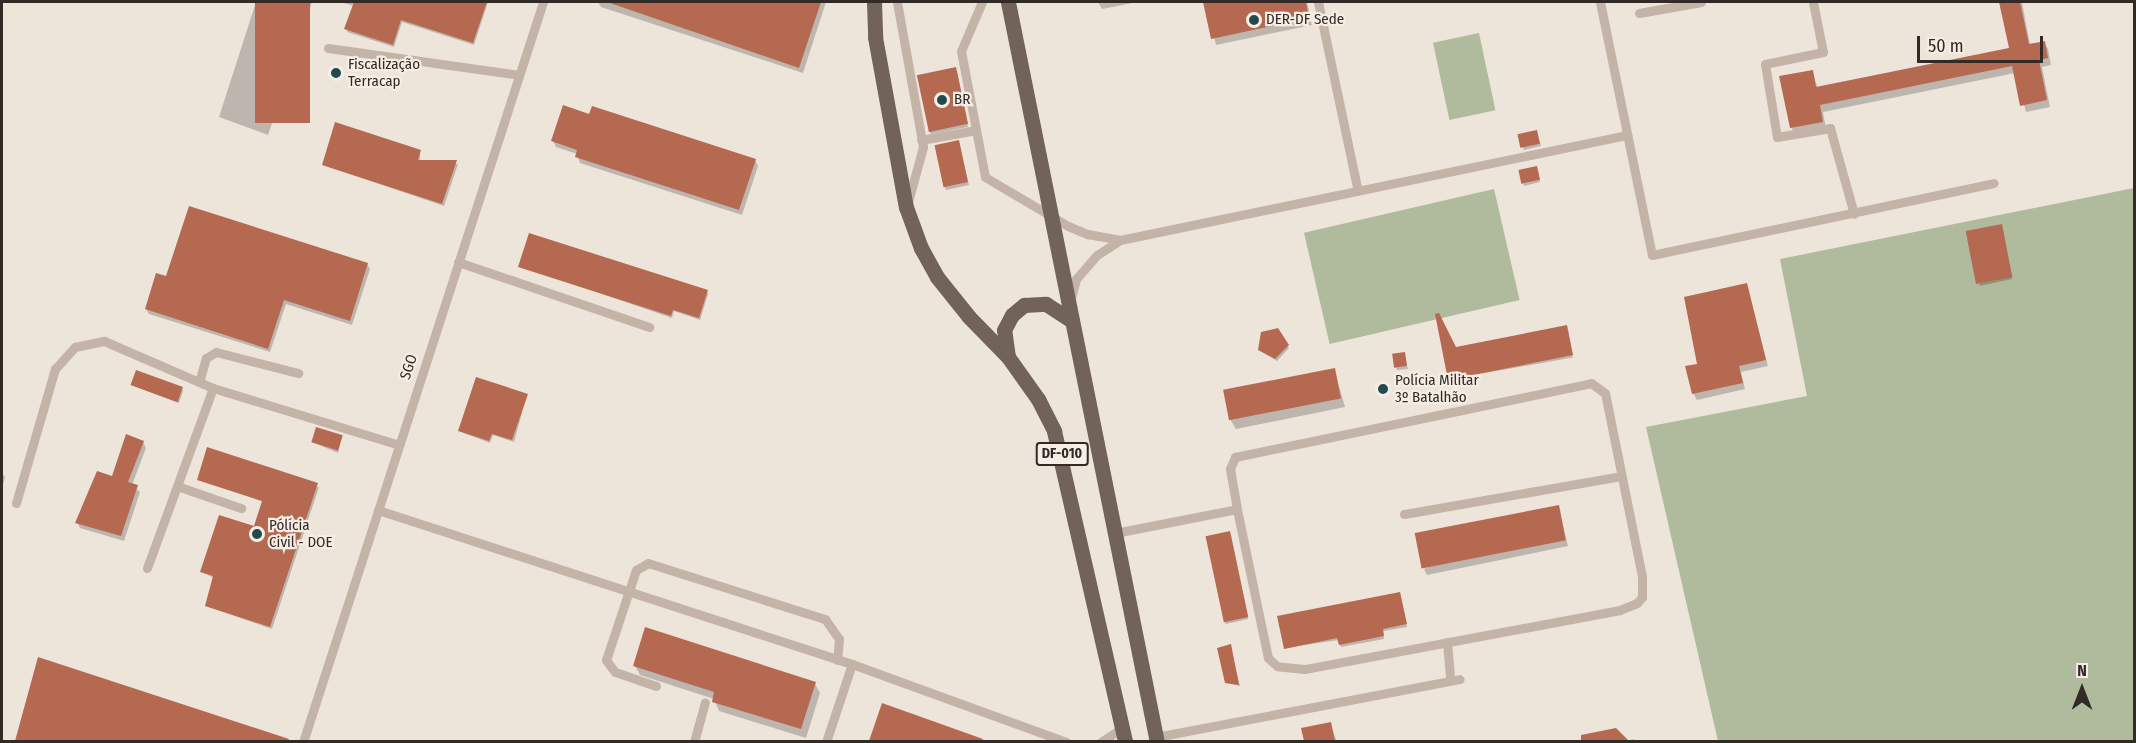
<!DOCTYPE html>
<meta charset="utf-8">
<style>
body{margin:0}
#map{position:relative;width:2136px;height:743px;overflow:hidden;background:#ede4da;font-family:"Fira Sans Condensed",sans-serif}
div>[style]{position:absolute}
.green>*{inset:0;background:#b0ba9c;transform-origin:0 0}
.shadow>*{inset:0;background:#0003;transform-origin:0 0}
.building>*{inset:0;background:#b56950;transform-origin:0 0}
.lane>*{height:9px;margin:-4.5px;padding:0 4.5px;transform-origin:4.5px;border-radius:4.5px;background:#c3b4a7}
.primary>*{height:15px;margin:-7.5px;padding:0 7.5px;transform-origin:7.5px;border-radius:7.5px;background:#71625a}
.dots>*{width:16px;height:16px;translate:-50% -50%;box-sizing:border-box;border:3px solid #f6eee5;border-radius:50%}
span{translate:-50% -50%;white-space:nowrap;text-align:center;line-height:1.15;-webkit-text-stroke:4.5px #f6eee5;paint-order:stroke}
.shield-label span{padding:2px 4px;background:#f6eee5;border:2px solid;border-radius:4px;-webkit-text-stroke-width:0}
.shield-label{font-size:14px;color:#312a27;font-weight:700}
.poi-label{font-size:15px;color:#312a27}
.left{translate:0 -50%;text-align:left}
.street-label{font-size:15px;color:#312a27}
.frame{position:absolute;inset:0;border:3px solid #312a27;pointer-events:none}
.north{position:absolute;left:2052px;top:659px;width:60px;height:60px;-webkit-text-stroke:4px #f6eee5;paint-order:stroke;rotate:0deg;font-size:16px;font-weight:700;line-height:24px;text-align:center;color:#312a27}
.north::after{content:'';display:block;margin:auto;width:21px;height:27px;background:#312a27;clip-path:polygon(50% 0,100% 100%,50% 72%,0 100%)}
.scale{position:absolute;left:1917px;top:36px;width:126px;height:27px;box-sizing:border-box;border:3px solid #312a27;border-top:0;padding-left:8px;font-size:18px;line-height:21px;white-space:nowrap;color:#312a27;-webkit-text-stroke:4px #f6eee5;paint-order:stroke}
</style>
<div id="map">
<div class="green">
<i style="left:1479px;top:33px;width:79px;height:47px;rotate:78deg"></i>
<i style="clip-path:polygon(2134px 188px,2134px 741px,1718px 741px,1646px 427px,1807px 396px,1780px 259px)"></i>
<i style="left:1494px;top:189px;width:114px;height:195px;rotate:77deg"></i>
</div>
<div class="shadow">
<i style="clip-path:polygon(256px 2px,312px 2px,268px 135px,219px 117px)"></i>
<i style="clip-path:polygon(340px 2px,488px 2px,474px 45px,402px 22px,394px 47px,347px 32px,354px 6px)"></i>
<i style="clip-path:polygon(598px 2px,826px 2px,803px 73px,601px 7px)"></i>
<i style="clip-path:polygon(1098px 2px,1138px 2px,1102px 9px)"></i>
<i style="clip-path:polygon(1205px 2px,1307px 2px,1312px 25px,1216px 45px)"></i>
<i style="clip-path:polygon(2002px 2px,2022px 2px,2030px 45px,2044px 42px,2048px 49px,2051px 65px,2042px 67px,2050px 107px,2026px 112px,2015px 73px,1823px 112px,1826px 129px,1795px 134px,1791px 127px,1812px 72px,1818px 88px,2011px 49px)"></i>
<i style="clip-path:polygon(957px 71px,968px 127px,931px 134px,929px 131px)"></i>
<i style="clip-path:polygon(1537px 132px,1541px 146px,1524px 150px,1522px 147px)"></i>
<i style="clip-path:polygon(553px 141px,755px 160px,758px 166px,742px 215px,580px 163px,577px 154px,556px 147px)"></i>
<i style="clip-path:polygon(959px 143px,969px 185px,946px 190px,944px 186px)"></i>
<i style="clip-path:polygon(420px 152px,420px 161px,458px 164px,444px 206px,323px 165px)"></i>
<i style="clip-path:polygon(1538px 170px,1540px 182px,1524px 186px,1523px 183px)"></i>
<i style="clip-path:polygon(2002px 228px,2012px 279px,1980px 286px,1979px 283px)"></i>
<i style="clip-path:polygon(367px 264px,370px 269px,352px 325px,286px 304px,270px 352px,149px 314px,146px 309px,167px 278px)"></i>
<i style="clip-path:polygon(520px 266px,707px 292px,708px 294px,700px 320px,674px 311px,672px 318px)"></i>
<i style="clip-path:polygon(1747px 285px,1768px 366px,1741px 372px,1745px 389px,1697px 400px,1693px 393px,1698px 365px)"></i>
<i style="clip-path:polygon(1278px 330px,1289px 348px,1277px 361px,1260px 350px)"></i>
<i style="left:1568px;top:330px;width:28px;height:114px;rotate:80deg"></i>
<i style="clip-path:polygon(1404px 354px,1408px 369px,1397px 370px,1396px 367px)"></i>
<i style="clip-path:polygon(1334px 369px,1345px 407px,1236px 429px,1230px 419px)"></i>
<i style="clip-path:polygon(132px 385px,182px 388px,183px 391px,179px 403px)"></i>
<i style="clip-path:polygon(527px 395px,514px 442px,493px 435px,490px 443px,459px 431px)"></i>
<i style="clip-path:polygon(342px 436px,338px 453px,312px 442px)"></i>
<i style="clip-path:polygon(143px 442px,146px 448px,132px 485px,140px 492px,124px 541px,80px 528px,77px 522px)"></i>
<i style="clip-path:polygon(2px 474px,5px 477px,2px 489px)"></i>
<i style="clip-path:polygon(199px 480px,319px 487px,272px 629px,206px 606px,214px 578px,202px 572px,255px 528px,264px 502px)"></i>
<i style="clip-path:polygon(1558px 507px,1568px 546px,1427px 575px,1424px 569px)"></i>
<i style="clip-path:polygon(1231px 535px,1248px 619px,1226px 624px,1224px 621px)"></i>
<i style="clip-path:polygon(1400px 593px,1407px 627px,1383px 631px,1384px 639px,1341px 647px,1339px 640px,1285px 648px)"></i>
<i style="clip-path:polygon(1231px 649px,1240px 686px,1226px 683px)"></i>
<i style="clip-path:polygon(38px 659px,270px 736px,273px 742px,17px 742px)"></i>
<i style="clip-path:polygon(635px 666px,815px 684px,820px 693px,806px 738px,719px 711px,714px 699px,640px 675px)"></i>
<i style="clip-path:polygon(883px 705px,990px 742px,871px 742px)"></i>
<i style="clip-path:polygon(1330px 723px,1337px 742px,1305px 742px,1303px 729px)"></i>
<i style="clip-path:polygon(1601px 733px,1626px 741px,1634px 739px,1635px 742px,1601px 742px)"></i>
</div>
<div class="building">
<i style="left:255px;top:2px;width:55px;height:121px"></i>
<i style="clip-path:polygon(354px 2px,487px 2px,473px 43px,401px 20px,393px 45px,344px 29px)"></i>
<i style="clip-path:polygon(607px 2px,821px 2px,799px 68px)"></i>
<i style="clip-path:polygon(1203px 2px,1306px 2px,1309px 18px,1211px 39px)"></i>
<i style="clip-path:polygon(1999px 2px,2020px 2px,2029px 44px,2045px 41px,2048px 58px,2039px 60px,2047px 100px,2020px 106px,2012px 66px,1820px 105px,1823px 122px,1790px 128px,1779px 76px,1813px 70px,1816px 87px,2009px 48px)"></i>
<i style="left:956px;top:67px;width:58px;height:40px;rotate:78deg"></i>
<i style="clip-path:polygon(563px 105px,589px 114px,592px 106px,756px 159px,739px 210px,575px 157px,577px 150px,551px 141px)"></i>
<i style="clip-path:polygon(335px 122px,421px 150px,418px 160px,457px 160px,442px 204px,322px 165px)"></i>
<i style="left:1537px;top:130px;width:14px;height:20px;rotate:78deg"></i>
<i style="left:959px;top:140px;width:43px;height:25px;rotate:78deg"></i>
<i style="left:1537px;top:166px;width:14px;height:19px;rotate:78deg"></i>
<i style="clip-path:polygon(189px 206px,368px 263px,350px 321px,284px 300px,268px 349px,145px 309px,156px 273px,166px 276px)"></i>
<i style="left:2002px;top:224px;width:54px;height:37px;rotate:79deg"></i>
<i style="clip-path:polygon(529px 233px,708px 290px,699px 318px,673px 310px,671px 316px,518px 267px)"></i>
<i style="clip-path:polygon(1747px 283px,1766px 360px,1739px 366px,1743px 383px,1692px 394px,1685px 366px,1697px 364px,1684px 297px)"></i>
<i style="clip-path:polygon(1439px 313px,1456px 347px,1567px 325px,1573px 355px,1448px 380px,1435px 314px)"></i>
<i style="clip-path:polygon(1278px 328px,1289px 345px,1275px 359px,1258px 350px,1261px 332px)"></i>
<i style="left:1405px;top:352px;width:14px;height:13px;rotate:82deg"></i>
<i style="left:1335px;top:368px;width:31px;height:114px;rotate:79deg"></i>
<i style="left:136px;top:370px;width:50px;height:16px;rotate:20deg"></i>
<i style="clip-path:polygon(476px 377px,528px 394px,512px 440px,492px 434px,489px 441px,458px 431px)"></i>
<i style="left:316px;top:427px;width:28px;height:16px;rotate:17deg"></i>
<i style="clip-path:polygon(126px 434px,144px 441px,128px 482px,138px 485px,121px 536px,75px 523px,97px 471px,112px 476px)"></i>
<i style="clip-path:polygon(207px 447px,318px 483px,270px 627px,205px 606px,213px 576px,200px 572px,219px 515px,254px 526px,262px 501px,197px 480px)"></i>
<i style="left:1559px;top:505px;width:36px;height:147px;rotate:79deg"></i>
<i style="left:1230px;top:531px;width:88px;height:25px;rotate:78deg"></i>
<i style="clip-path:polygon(1400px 592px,1407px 624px,1383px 629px,1384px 636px,1339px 645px,1337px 638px,1284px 649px,1277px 616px)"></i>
<i style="clip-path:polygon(645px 627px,816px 682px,801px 729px,712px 702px,714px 692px,633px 666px)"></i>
<i style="clip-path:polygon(1231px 644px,1239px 685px,1225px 683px,1217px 648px)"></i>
<i style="clip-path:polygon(38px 657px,289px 739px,288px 741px,15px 741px)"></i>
<i style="clip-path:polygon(882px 703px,983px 739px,982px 741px,869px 741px)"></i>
<i style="clip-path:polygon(1331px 722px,1335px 741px,1304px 741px,1301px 728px)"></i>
<i style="clip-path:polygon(1616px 728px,1629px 741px,1581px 741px,1581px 735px)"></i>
</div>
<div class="lane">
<i style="left:897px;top:2px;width:147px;rotate:79.8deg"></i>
<i style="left:923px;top:147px;width:57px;rotate:105.3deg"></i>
<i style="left:982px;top:2px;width:53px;rotate:113.2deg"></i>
<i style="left:961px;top:51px;width:128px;rotate:79.2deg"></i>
<i style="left:985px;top:177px;width:96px;rotate:30.6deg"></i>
<i style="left:1068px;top:226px;width:21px;rotate:23deg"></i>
<i style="left:1087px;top:234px;width:34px;rotate:10deg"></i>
<i style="left:1318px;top:2px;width:193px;rotate:78.1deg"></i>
<i style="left:1600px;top:2px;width:258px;rotate:78.4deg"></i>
<i style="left:1652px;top:255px;width:349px;rotate:-11.9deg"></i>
<i style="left:1813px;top:2px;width:51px;rotate:78.7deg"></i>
<i style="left:1823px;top:52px;width:59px;rotate:168.3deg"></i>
<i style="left:1765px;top:64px;width:74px;rotate:80.7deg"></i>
<i style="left:1777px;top:137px;width:54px;rotate:-9.6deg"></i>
<i style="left:1830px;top:128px;width:89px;rotate:74.4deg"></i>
<i style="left:1639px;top:13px;width:63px;rotate:-10.1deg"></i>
<i style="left:328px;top:48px;width:193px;rotate:8deg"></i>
<i style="left:921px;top:140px;width:56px;rotate:-10.3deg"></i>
<i style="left:458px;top:262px;width:202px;rotate:18.8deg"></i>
<i style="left:1071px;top:298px;width:20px;rotate:-75deg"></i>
<i style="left:1076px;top:279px;width:32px;rotate:-49deg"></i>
<i style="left:1097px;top:255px;width:27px;rotate:-33deg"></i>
<i style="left:1120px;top:240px;width:518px;rotate:-11.7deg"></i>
<i style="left:199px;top:382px;width:25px;rotate:-74deg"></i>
<i style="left:206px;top:358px;width:12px;rotate:-31deg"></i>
<i style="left:216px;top:352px;width:85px;rotate:14.4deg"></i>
<i style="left:1591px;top:383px;width:17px;rotate:36deg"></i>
<i style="left:1605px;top:393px;width:187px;rotate:78.6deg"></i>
<i style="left:1642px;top:576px;width:21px;rotate:90deg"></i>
<i style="left:1642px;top:597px;width:8px;rotate:130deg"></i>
<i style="left:1637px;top:603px;width:18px;rotate:158deg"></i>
<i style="left:1620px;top:610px;width:321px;rotate:169.4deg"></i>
<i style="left:1304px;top:669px;width:27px;rotate:-174deg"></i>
<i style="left:1277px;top:666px;width:12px;rotate:-138deg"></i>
<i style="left:1268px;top:658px;width:152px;rotate:-101.8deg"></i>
<i style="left:1237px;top:509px;width:41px;rotate:-99.9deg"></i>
<i style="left:1230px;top:469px;width:13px;rotate:-67deg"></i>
<i style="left:1235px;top:457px;width:364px;rotate:-11.7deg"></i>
<i style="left:177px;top:486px;width:68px;rotate:19deg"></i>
<i style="left:16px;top:503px;width:140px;rotate:-73.8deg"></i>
<i style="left:55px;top:369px;width:30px;rotate:-48deg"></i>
<i style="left:75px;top:347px;width:30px;rotate:-12deg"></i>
<i style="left:104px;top:341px;width:119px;rotate:23.3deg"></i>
<i style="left:378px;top:510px;width:498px;rotate:18deg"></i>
<i style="left:852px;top:664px;width:228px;rotate:20deg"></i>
<i style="left:1404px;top:514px;width:220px;rotate:-9.9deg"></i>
<i style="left:1115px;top:533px;width:124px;rotate:-11.1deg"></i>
<i style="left:147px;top:568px;width:192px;rotate:-69.9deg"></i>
<i style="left:213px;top:388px;width:195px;rotate:17deg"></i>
<i style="left:1447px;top:642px;width:38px;rotate:85deg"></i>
<i style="left:656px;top:686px;width:43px;rotate:-161.1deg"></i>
<i style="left:615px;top:672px;width:15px;rotate:-127deg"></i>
<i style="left:606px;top:660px;width:95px;rotate:-71.6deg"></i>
<i style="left:636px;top:570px;width:14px;rotate:-30deg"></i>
<i style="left:648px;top:563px;width:186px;rotate:17.6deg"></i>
<i style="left:825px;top:619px;width:24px;rotate:55deg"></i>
<i style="left:839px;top:639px;width:21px;rotate:95deg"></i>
<i style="left:1156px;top:737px;width:309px;rotate:-10.8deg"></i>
<i style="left:303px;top:742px;width:778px;rotate:-72.03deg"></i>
<i style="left:694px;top:742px;width:41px;rotate:-74.6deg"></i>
<i style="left:826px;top:742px;width:82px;rotate:-71.6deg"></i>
<i style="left:1101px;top:742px;width:27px;rotate:-34deg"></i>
</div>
<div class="primary">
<i style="left:874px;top:2px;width:35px;rotate:88deg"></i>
<i style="left:875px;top:37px;width:173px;rotate:79.7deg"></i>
<i style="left:906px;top:207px;width:44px;rotate:69.9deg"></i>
<i style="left:921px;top:248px;width:33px;rotate:61deg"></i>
<i style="left:937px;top:277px;width:51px;rotate:51.3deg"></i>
<i style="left:969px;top:317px;width:56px;rotate:45.7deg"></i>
<i style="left:1008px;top:357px;width:52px;rotate:54.5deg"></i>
<i style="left:1038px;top:399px;width:36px;rotate:63deg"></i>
<i style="left:1054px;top:431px;width:319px;rotate:77.1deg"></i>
<i style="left:1008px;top:2px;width:755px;rotate:78.62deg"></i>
<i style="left:1008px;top:357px;width:27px;rotate:-98deg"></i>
<i style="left:1004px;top:330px;width:17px;rotate:-62deg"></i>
<i style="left:1012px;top:315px;width:16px;rotate:-40deg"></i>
<i style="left:1024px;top:305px;width:22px;rotate:-3deg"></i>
<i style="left:1046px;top:304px;width:31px;rotate:33deg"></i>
</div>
<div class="dots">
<i style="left:1254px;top:20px;background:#224a4d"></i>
<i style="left:336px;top:73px;background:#224a4d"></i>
<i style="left:942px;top:100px;background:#224a4d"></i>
<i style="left:1383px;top:389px;background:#224a4d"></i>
<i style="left:257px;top:534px;background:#224a4d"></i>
</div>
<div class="shield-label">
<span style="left:1062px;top:454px">DF-010</span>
</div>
<div class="poi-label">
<span class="left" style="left:1266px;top:20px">DER-DF Sede</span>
<span class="left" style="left:348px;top:73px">Fiscalização<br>Terracap</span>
<span class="left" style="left:954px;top:100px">BR</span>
<span class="left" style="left:1395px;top:389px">Polícia Militar<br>3º Batalhão</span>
<span class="left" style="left:269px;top:534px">Pólícia<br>Civil - DOE</span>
</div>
<div class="street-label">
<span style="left:409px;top:367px;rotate:-72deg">SGO</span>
</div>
<div class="frame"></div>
<div class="north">N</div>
<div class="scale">50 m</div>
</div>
